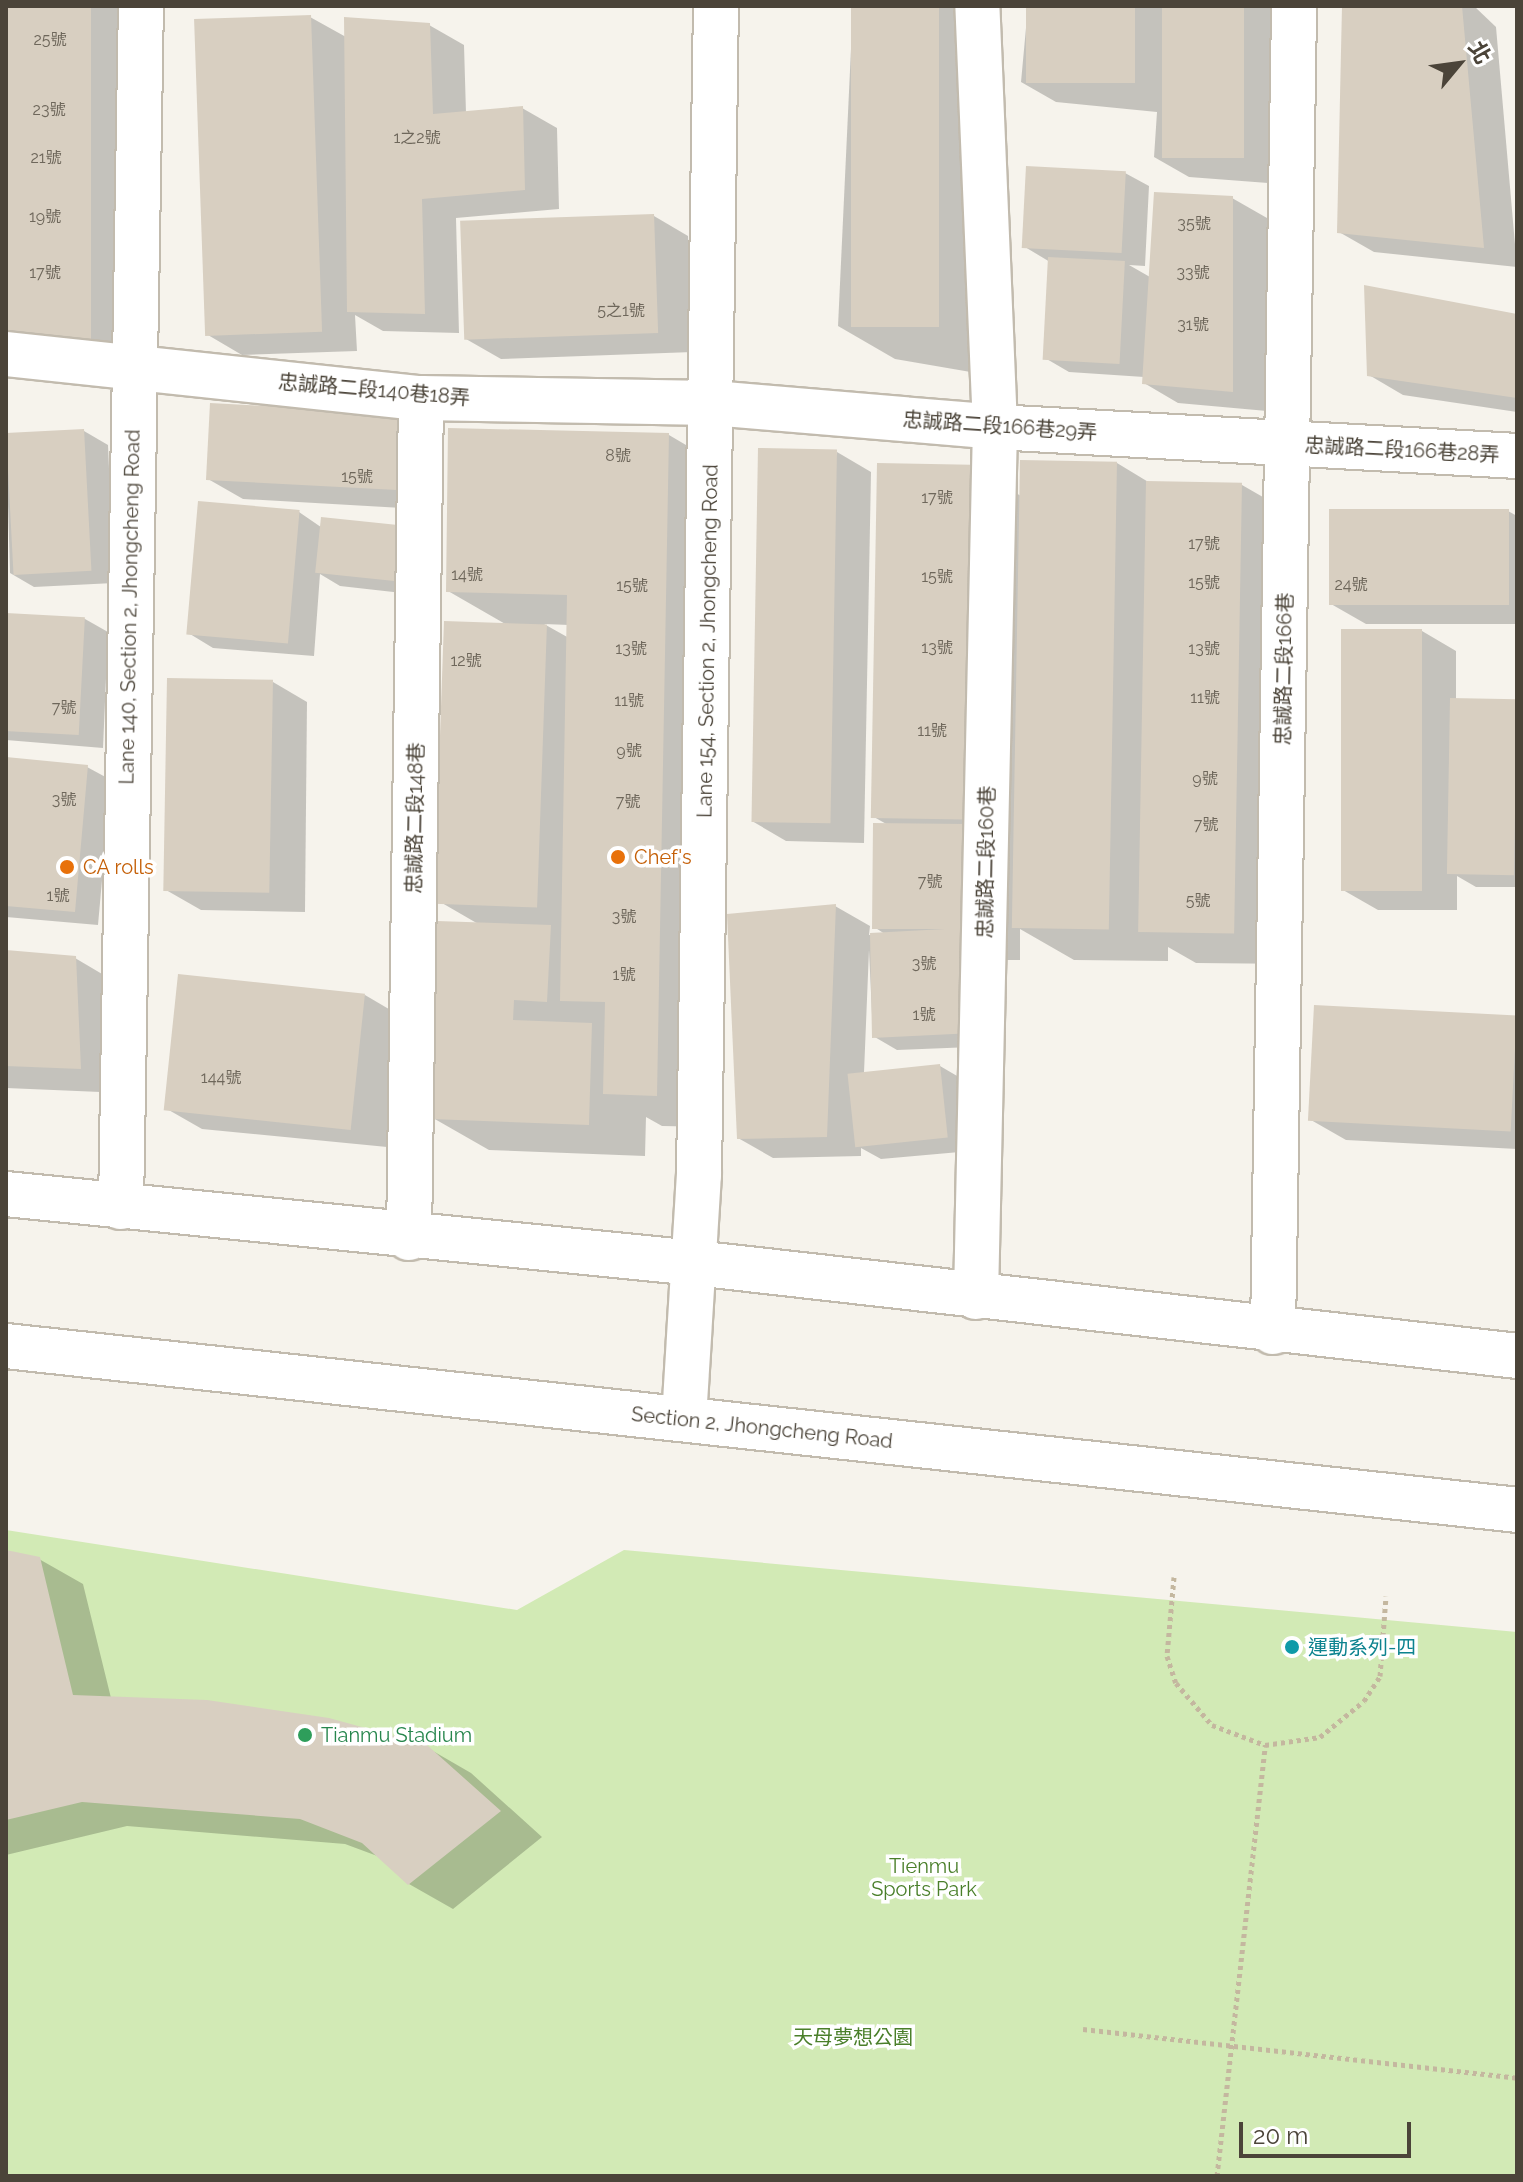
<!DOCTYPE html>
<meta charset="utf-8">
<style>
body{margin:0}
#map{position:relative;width:1523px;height:2182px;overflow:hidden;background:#f6f3ec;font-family:Raleway,"Noto Sans TC",sans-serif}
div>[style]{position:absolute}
.green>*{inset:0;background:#d2eab5}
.shadow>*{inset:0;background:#0003;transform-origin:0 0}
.building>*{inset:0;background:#d8cfc1;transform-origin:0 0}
.path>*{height:5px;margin-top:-2.5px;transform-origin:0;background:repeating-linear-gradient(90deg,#c4b79f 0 4px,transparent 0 8px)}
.roads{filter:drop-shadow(2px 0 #c2bbae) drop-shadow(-2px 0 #c2bbae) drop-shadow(0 2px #c2bbae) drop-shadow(0 -2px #c2bbae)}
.minor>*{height:44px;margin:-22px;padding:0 22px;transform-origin:22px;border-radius:22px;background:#fff}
.dots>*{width:22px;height:22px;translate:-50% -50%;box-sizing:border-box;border:4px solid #fff;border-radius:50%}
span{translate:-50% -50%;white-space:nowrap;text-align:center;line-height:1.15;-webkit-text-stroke:7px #fff;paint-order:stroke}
.number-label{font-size:16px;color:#6e675b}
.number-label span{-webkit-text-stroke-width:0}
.street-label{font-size:20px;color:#4b4439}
.food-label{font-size:20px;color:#c56008}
.left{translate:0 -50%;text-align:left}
.culture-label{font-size:20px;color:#0d838f}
.leisure-label{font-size:20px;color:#27864d}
.park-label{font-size:20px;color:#4a7f2a}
.frame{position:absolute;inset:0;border:8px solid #4b4439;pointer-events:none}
.north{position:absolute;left:1419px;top:24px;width:80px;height:80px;-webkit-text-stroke:6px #fff;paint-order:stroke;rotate:61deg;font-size:22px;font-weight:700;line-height:32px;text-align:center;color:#4b4439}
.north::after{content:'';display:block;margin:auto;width:28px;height:36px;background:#4b4439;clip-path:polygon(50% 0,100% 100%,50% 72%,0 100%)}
.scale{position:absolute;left:1239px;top:2122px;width:172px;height:36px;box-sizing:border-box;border:4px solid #4b4439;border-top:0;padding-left:10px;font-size:24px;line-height:28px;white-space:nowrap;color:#4b4439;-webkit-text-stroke:6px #fff;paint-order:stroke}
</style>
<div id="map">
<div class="green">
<i style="clip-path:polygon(6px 1530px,517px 1610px,624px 1550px,1517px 1632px,1517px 2176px,6px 2176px)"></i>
</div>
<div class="shadow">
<i style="left:6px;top:6px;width:129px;height:355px"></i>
<i style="clip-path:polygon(853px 6px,996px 6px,988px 375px,895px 359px,838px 326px)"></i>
<i style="clip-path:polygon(1028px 6px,1279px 6px,1268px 183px,1189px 177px,1154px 157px,1157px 112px,1056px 102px,1021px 82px)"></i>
<i style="clip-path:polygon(1344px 6px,1474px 6px,1496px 27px,1517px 267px,1374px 252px,1339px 232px)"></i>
<i style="clip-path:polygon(310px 17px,346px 37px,429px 25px,464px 45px,466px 113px,522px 108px,557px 128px,559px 209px,456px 218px,459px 333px,383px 331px,355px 315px,357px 351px,242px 355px,208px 335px)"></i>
<i style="clip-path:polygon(1125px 173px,1149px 186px,1145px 266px,1129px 265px,1150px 277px,1232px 198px,1267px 218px,1267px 411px,1178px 403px,1144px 383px,1144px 377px,1069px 372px,1045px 358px,1050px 262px,1025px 247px)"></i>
<i style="clip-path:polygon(654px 216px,688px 236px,693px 352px,501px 359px,466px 339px)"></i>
<i style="clip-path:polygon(1517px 316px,1517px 412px,1403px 395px,1369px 375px)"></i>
<i style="clip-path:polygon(84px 431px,108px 445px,114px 583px,34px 587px,10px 573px,6px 434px)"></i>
<i style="clip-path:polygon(440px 435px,437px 510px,243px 499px,208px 479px)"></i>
<i style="clip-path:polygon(evenodd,669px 435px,725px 468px,713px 1127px,662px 1126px,646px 1117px,645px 1156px,489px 1150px,433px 1118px,480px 925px,442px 903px,507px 625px,448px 591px,669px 435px,544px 624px,569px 625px,569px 638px,544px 624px)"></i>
<i style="clip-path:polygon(837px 452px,871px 472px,864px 843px,786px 841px,752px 821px)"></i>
<i style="clip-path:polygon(1117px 463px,1150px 483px,1242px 485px,1298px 517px,1289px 964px,1196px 963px,1168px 947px,1168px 961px,1074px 960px,1020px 929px,1020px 960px,995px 960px,997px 1046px,897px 1050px,873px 1036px,869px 950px,864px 1073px,940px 1066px,964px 1080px,971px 1151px,881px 1159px,861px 1148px,861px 1156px,773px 1158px,738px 1138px,835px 906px,870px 926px,869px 935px,885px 934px,874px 927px,888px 825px,874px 817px,971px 467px,1021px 496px)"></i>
<i style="clip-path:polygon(1508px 511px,1517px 516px,1517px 624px,1366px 624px,1331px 604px)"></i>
<i style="clip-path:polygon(299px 512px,420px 595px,340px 586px,320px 574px,314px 656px,213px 648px,190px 634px)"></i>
<i style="clip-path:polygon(6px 615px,85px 619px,108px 632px,103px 748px,6px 740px)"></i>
<i style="clip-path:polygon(1422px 631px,1456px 651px,1456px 700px,1517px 701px,1517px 887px,1476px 887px,1457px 876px,1457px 910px,1378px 910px,1343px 890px)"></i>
<i style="clip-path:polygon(273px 682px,307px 702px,305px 912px,201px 910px,166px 890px)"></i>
<i style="clip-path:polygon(6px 759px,87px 767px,111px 780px,98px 925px,6px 917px)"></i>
<i style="clip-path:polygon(6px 952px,75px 958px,119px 984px,124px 1093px,6px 1088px)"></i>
<i style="clip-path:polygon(365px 995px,399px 1015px,387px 1147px,202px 1129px,167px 1109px)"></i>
<i style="clip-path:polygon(1517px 1017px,1517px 1149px,1346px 1140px,1311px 1120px)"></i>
<i style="clip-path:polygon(6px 1552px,39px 1559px,83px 1584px,111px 1698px,426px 1747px,471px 1773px,542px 1837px,453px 1909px,409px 1884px,380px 1857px,345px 1844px,127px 1826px,6px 1855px)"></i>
</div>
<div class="building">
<i style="left:6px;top:6px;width:85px;height:339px"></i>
<i style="left:851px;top:6px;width:88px;height:321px"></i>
<i style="left:1026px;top:6px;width:109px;height:77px"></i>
<i style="left:1162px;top:6px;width:82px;height:152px"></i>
<i style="clip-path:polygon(1342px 6px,1462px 6px,1484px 248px,1337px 233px)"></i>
<i style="left:311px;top:15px;width:317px;height:117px;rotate:88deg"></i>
<i style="clip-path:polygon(344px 17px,430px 23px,433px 114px,523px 106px,525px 190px,422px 199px,425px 314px,347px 312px)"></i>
<i style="left:1026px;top:166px;width:100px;height:82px;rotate:3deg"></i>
<i style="clip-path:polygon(1154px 192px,1233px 196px,1233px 392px,1142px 384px)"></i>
<i style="left:654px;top:214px;width:119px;height:194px;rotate:88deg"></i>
<i style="left:1048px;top:257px;width:77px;height:103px;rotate:3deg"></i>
<i style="clip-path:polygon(1364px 285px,1517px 314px,1517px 398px,1367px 376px)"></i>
<i style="left:210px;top:403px;width:196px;height:77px;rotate:3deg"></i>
<i style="clip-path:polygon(448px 428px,669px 433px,657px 1096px,603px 1094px,605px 1002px,560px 1001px,567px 595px,446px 592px)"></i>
<i style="left:84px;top:429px;width:142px;height:78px;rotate:87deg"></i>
<i style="left:758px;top:448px;width:79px;height:374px;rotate:1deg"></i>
<i style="left:1020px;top:460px;width:97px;height:468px;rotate:1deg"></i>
<i style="left:877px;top:463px;width:94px;height:355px;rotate:1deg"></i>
<i style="left:1146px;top:481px;width:96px;height:451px;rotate:1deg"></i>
<i style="left:198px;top:501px;width:102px;height:134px;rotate:5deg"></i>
<i style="left:1329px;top:509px;width:180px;height:96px"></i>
<i style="left:321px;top:517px;width:82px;height:56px;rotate:6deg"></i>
<i style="left:6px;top:613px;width:79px;height:118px;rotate:3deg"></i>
<i style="left:444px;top:621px;width:103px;height:283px;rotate:2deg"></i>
<i style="left:1341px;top:629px;width:81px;height:262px"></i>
<i style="left:167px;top:678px;width:106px;height:213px;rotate:1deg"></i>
<i style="left:1450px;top:698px;width:67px;height:176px;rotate:1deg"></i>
<i style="clip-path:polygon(6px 757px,88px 765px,75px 912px,6px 906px)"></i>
<i style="clip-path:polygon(873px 823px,965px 824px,974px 1033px,872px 1038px,870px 933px,945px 929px,872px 929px)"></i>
<i style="clip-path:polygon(836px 904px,827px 1137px,737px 1139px,727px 914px)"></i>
<i style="clip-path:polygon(437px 921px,551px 925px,547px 1002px,514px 1000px,513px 1020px,592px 1023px,589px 1125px,431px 1119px)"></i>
<i style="clip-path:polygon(6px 950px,76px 956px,81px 1069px,6px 1066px)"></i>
<i style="left:178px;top:974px;width:188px;height:137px;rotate:6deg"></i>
<i style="left:1314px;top:1005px;width:203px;height:116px;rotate:3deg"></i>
<i style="left:940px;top:1064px;width:74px;height:93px;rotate:84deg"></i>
<i style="clip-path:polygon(6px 1550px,40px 1557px,73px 1695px,207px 1700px,329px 1718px,427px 1745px,501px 1811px,408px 1885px,362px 1843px,300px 1819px,82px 1802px,6px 1820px)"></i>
</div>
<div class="path">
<i style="left:1174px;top:1577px;width:79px;rotate:95.1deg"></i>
<i style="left:1167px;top:1656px;width:28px;rotate:72deg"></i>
<i style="left:1176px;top:1683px;width:55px;rotate:49.4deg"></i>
<i style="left:1212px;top:1725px;width:57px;rotate:20.7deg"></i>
<i style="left:1265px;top:1745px;width:56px;rotate:-8.3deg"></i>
<i style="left:1320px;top:1737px;width:57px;rotate:-39.3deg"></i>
<i style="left:1364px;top:1701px;width:30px;rotate:-57deg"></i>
<i style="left:1380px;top:1676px;width:80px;rotate:-85.7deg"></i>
<i style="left:1083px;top:2029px;width:437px;rotate:6.4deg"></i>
<i style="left:1217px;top:2176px;width:434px;rotate:-83.6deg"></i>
</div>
<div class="roads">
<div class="minor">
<i style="left:6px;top:354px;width:417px;rotate:6.1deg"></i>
<i style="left:421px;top:398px;width:291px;rotate:1deg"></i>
<i style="left:712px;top:403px;width:284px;rotate:4.8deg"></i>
<i style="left:995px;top:427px;width:523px;rotate:3.18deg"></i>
<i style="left:6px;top:1194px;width:692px;rotate:5.72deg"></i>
<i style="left:695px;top:1263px;width:827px;rotate:6.45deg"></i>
<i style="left:121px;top:1207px;width:1201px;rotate:-89.05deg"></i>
<i style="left:409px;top:1238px;width:840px;rotate:-89.18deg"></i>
<i style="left:976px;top:1297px;width:870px;rotate:-88.75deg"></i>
<i style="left:995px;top:427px;width:421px;rotate:-92.4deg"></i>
<i style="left:1273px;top:1332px;width:1326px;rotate:-89.09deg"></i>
<i style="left:6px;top:1346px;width:1520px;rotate:6.19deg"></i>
<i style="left:684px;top:1419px;width:244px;rotate:-86.5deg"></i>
<i style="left:699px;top:1175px;width:1169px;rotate:-89.17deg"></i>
</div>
</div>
<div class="dots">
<i style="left:618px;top:857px;background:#e8710a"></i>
<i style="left:67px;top:867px;background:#e8710a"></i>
<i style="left:1292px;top:1647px;background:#0f9aa8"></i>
<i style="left:305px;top:1735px;background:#2e9e5b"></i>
</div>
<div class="number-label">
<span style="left:50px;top:40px">25號</span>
<span style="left:49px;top:110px">23號</span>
<span style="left:417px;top:138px">1之2號</span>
<span style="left:46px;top:158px">21號</span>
<span style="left:45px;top:217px">19號</span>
<span style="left:1194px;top:224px">35號</span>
<span style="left:45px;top:273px">17號</span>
<span style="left:1193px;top:273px">33號</span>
<span style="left:621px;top:311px">5之1號</span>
<span style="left:1193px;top:325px">31號</span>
<span style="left:618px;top:456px">8號</span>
<span style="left:357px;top:477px">15號</span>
<span style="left:937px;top:498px">17號</span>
<span style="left:1204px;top:544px">17號</span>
<span style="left:467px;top:575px">14號</span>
<span style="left:937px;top:577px">15號</span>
<span style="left:1204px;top:583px">15號</span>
<span style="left:1351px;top:585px">24號</span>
<span style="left:632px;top:586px">15號</span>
<span style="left:937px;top:648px">13號</span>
<span style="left:631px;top:649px">13號</span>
<span style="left:1204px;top:649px">13號</span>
<span style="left:466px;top:661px">12號</span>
<span style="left:1205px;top:698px">11號</span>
<span style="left:629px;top:701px">11號</span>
<span style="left:64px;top:708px">7號</span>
<span style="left:932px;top:731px">11號</span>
<span style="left:629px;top:751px">9號</span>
<span style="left:1205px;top:779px">9號</span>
<span style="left:64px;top:800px">3號</span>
<span style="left:628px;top:802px">7號</span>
<span style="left:1206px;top:825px">7號</span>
<span style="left:930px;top:882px">7號</span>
<span style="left:58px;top:896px">1號</span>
<span style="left:1198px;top:901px">5號</span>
<span style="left:624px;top:917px">3號</span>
<span style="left:924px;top:964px">3號</span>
<span style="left:624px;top:975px">1號</span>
<span style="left:924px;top:1015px">1號</span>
<span style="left:221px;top:1078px">144號</span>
</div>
<div class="street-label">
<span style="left:374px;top:390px;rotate:5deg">忠誠路二段140巷18弄</span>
<span style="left:1000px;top:426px;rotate:4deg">忠誠路二段166巷29弄</span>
<span style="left:1402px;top:450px;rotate:3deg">忠誠路二段166巷28弄</span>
<span style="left:130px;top:607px;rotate:-89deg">Lane 140, Section 2, Jhongcheng Road</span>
<span style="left:708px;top:641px;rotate:-89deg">Lane 154, Section 2, Jhongcheng Road</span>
<span style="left:1284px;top:669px;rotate:-89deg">忠誠路二段166巷</span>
<span style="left:415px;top:818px;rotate:-89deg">忠誠路二段148巷</span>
<span style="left:986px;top:862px;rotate:-89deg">忠誠路二段160巷</span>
<span style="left:762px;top:1428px;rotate:6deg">Section 2, Jhongcheng Road</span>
</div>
<div class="food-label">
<span class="left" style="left:634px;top:857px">Chef's</span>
<span class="left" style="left:83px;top:867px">CA rolls</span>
</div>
<div class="culture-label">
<span class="left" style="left:1308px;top:1647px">運動系列-四</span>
</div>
<div class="leisure-label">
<span class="left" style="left:321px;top:1735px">Tianmu Stadium</span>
</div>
<div class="park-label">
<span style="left:924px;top:1878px">Tienmu<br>Sports Park</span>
<span style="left:853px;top:2037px">天母夢想公園</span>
</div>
<div class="frame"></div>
<div class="north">北</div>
<div class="scale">20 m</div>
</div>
